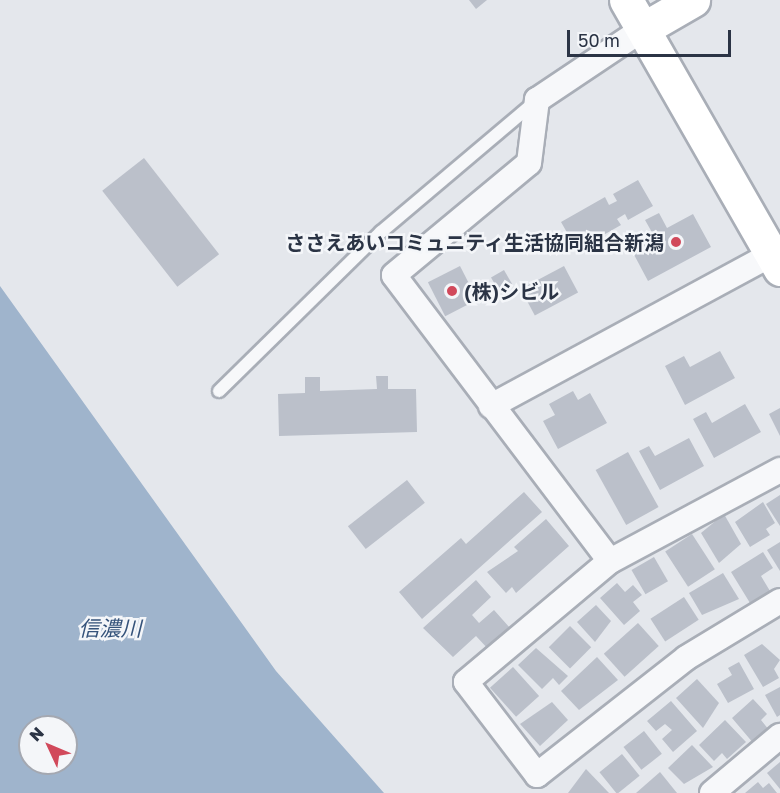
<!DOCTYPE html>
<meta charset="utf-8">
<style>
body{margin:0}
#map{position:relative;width:780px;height:793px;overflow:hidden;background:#e4e7ec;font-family:"Golos Text","Noto Sans JP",sans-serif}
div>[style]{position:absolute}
.water>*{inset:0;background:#9fb4cc}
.building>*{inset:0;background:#bbc0ca;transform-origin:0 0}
.roads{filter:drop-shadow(2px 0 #a9aeb7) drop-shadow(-2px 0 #a9aeb7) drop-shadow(0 2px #a9aeb7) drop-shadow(0 -2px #a9aeb7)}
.lane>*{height:12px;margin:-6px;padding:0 6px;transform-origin:6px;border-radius:6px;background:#f7f8fa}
.street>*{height:24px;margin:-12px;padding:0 12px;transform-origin:12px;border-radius:12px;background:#f7f8fa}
.secondary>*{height:33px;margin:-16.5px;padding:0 16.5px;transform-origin:16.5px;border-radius:16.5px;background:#fff}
.dots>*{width:16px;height:16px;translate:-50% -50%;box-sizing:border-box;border:3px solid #f4f6f9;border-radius:50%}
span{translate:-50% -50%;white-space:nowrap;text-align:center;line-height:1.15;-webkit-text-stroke:5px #f4f6f9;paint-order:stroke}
.poi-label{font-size:20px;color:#2b3445;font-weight:700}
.right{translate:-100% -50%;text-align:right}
.left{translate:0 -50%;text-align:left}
.water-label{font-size:21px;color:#34527a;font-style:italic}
.north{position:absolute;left:18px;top:715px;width:60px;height:60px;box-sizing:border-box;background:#f4f6f9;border:2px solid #a4a8b1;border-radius:50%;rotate:314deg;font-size:16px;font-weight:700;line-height:24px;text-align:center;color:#2b3445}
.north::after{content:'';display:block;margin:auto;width:21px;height:27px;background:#d1495b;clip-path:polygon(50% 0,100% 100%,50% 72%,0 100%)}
.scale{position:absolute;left:567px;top:30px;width:164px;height:27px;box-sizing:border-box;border:3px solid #2b3445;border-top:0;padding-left:8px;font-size:18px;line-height:21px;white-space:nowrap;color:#2b3445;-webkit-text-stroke:4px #f4f6f9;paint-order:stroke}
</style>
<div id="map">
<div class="water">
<i style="clip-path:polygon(evenodd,0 286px,276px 671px,384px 793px,0 793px,0 286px,30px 727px,66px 727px,66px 763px,30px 763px,30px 727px)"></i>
</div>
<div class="building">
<i style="clip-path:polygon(469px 0,487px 0,476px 9px)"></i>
<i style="left:144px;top:158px;width:122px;height:53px;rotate:52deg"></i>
<i style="clip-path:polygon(638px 180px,653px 206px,628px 220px,625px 214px,617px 219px,621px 225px,577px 250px,561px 222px,605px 197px,609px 205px,617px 201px,613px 194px)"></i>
<i style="clip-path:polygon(659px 213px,667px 228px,693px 214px,711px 247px,648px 281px,631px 249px,654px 236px,645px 220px)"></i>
<i style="left:460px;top:266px;width:38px;height:36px;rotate:63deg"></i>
<i style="left:564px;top:266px;width:30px;height:49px;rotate:62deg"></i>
<i style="left:504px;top:270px;width:16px;height:15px;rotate:60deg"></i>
<i style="clip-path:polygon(720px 351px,735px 378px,685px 405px,665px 366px,684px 356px,690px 367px)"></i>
<i style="clip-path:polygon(376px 376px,388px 376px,388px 389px,416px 389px,417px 432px,279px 436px,278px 394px,305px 393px,305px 377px,320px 377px,320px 391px,377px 389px)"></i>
<i style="clip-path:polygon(573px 391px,578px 400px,590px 393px,607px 423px,558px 449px,543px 421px,555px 415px,549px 404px)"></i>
<i style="clip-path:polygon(745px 404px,761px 432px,714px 458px,693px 419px,706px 412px,712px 423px)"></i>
<i style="clip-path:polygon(780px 408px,780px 436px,769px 414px)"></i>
<i style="clip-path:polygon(689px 438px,704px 466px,660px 490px,639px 451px,649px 446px,655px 456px)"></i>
<i style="left:628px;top:452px;width:63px;height:37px;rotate:61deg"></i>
<i style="left:407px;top:480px;width:29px;height:75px;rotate:52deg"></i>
<i style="clip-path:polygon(524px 492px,542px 512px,422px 619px,399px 592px,461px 538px,466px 544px)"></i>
<i style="clip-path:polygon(780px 495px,780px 526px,766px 504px)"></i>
<i style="clip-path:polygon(763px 502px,775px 523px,766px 529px,770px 535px,750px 547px,735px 522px)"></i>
<i style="clip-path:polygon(724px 514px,741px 544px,719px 563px,701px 533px)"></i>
<i style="clip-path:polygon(546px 519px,569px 546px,516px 593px,512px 587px,506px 593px,487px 572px,518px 551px,514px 547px)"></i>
<i style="left:692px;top:534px;width:42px;height:32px;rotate:57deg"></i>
<i style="clip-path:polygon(780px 542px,780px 571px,767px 550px)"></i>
<i style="clip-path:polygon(763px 552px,773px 568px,761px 576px,770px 591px,750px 603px,731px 572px)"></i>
<i style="left:654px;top:557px;width:28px;height:26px;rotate:60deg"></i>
<i style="clip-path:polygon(723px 573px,739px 599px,702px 615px,689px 593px)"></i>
<i style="clip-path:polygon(476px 580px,491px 597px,472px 615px,479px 623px,494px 610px,511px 629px,489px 650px,476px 636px,453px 657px,423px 628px)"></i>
<i style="clip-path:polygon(617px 583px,625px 592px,633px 585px,642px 595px,633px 602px,640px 611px,624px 625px,600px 598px)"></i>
<i style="left:684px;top:597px;width:27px;height:40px;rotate:57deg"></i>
<i style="clip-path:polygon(596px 605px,611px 621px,595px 642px,577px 622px)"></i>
<i style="left:638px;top:623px;width:31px;height:46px;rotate:48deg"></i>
<i style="left:570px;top:626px;width:30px;height:30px;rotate:45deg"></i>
<i style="clip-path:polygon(762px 644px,780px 660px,774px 669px,779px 678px,763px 687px,744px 655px)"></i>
<i style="clip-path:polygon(536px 648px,568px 676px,559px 685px,553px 678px,542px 689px,518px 665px)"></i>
<i style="clip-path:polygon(597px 657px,618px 680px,579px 710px,561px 691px)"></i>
<i style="clip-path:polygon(739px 662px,754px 689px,728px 703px,717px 684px,732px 675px,728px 668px)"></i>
<i style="left:513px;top:667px;width:39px;height:31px;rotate:48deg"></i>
<i style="clip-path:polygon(697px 679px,719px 703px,703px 728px,676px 698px)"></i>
<i style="clip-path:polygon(780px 687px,780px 715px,777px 717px,765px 695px)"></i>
<i style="clip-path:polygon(753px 699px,767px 714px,761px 720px,769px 730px,754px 744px,732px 718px)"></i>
<i style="clip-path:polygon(671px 701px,697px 731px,673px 752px,662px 739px,672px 730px,665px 724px,656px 731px,647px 721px)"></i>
<i style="clip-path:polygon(552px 702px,568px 720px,540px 746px,520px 724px)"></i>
<i style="clip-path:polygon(725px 720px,746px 742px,727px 759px,722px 753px,714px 761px,699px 745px)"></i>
<i style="left:644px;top:731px;width:29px;height:26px;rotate:52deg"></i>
<i style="clip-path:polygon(692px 745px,713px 767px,684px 784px,668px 768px)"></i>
<i style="left:622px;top:754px;width:28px;height:29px;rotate:51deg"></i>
<i style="clip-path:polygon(780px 762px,780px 789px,767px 773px)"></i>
<i style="clip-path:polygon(586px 769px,609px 793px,568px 793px)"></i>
<i style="clip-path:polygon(660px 772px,677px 793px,636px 793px)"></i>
<i style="clip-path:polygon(758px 782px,763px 788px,769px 783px,777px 793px,745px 793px)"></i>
</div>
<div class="roads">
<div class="lane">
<i style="left:219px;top:391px;width:227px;rotate:-44.5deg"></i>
<i style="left:381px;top:232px;width:202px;rotate:-40.2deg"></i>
</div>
<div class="street">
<i style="left:491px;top:406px;width:319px;rotate:-28.4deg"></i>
<i style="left:780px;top:470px;width:193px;rotate:151.8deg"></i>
<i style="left:610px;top:561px;width:188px;rotate:140deg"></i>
<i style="left:466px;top:682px;width:117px;rotate:52.6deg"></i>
<i style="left:537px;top:775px;width:189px;rotate:-38.1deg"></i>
<i style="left:686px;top:658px;width:110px;rotate:-31.2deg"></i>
<i style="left:610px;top:561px;width:358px;rotate:-127.1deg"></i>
<i style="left:394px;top:275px;width:175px;rotate:-39.7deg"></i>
<i style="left:529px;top:163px;width:64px;rotate:-82.8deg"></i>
<i style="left:537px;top:100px;width:128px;rotate:-33.8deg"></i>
<i style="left:712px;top:793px;width:89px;rotate:-40deg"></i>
</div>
<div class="secondary">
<i style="left:626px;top:0;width:310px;rotate:60.2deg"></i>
<i style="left:643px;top:29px;width:58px;rotate:-30.1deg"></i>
</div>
</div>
<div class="dots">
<i style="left:676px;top:242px;background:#d1495b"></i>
<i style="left:452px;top:291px;background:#d1495b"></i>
</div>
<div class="poi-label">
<span class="right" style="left:664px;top:242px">ささえあいコミュニティ生活協同組合新潟</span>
<span class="left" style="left:464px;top:291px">(株)シビル</span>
</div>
<div class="water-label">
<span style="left:110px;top:628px">信濃川</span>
</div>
<div class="north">N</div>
<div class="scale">50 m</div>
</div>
